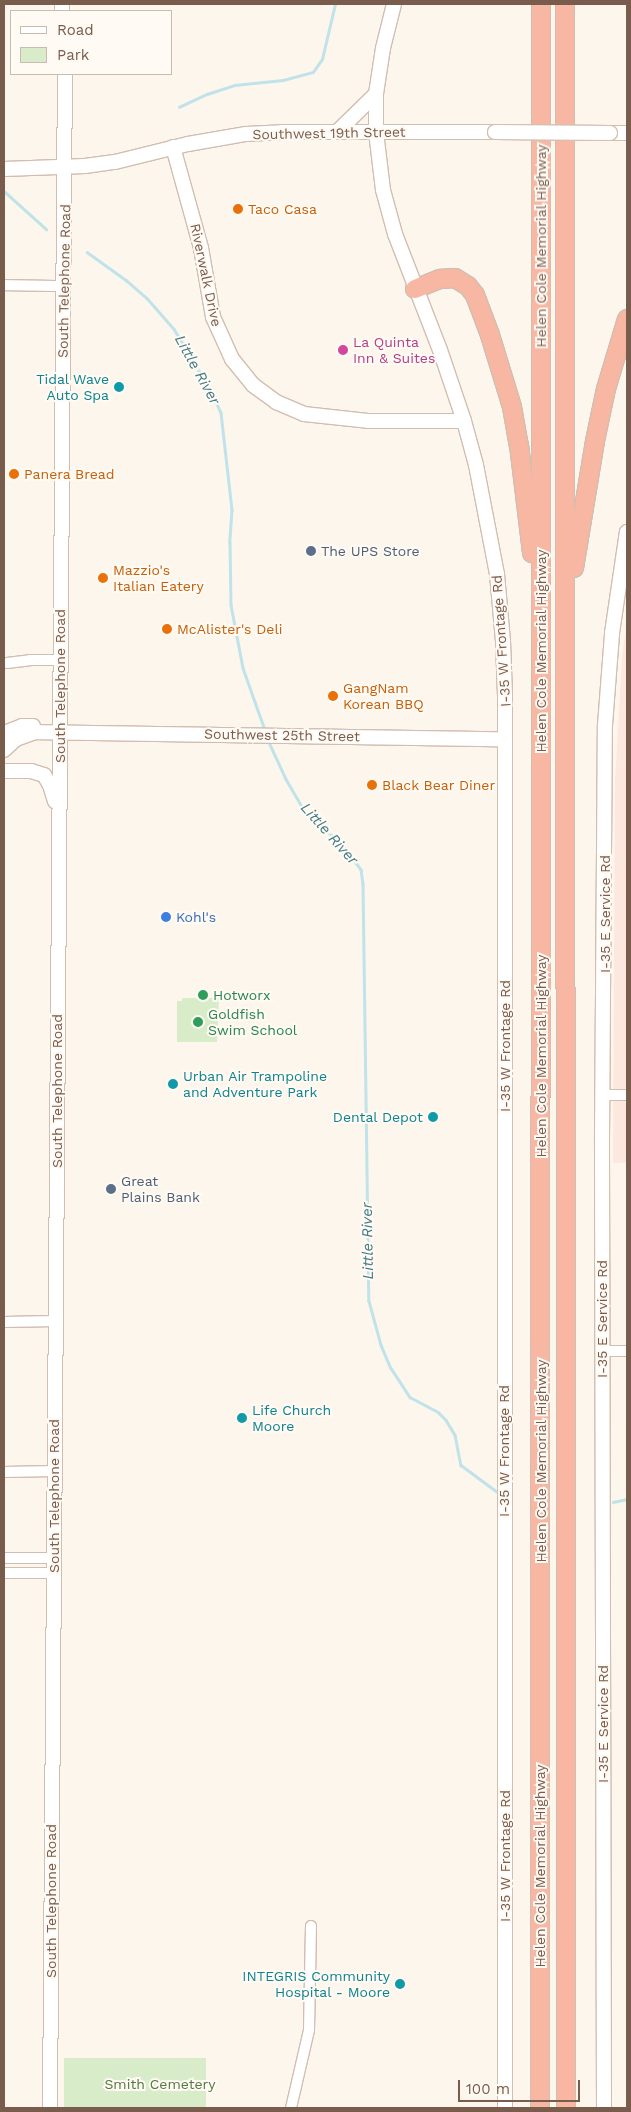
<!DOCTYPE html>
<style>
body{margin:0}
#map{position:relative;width:631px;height:2112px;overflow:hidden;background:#fdf6ec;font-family:"Work Sans",sans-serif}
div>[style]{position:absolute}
.commercial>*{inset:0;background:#fde8e0}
.green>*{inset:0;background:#d8ecc9;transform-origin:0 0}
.stream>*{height:2.5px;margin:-1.25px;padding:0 1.25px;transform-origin:1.25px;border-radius:1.25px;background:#bfe3e8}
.roads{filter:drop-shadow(1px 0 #d1beb0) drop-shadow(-1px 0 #d1beb0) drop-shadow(0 1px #d1beb0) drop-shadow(0 -1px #d1beb0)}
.street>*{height:10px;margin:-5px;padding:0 5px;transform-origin:5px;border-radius:5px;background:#fff}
.secondary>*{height:14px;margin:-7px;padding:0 7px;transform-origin:7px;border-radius:7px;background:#fff}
.highway>*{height:18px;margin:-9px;padding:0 9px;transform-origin:9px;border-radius:9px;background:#f7b7a3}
.bridges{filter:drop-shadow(1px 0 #d6c0b0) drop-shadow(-1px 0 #d6c0b0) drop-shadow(0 1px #d6c0b0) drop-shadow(0 -1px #d6c0b0)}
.secondary-bridge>*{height:14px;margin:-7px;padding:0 7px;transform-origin:7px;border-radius:7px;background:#fff}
.dots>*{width:14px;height:14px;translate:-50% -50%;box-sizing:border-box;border:2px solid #fffaf3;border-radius:50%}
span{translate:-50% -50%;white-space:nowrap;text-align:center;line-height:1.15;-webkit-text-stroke:4px #fffaf3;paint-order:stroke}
.street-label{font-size:14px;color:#7a5c4d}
.food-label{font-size:14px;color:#c56008}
.left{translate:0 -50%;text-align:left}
.hotel-label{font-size:14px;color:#b23c85}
.culture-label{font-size:14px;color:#0d838f}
.right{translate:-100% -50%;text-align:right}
.service-label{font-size:14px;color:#4e5e75}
.shop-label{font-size:14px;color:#366cbe}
.leisure-label{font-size:14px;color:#27864d}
.park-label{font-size:14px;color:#537a41}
.water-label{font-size:15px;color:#437c86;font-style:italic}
.frame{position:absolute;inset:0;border:5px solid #7a5c4d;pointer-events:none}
.legend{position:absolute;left:10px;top:10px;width:162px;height:65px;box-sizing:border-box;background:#fffaf3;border:1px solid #cabbb1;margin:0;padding:6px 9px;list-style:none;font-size:15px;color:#7a5c4d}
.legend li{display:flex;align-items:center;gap:10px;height:25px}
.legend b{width:25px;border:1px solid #cabbb1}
.scale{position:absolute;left:458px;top:2080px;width:122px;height:22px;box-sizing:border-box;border:2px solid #7a5c4d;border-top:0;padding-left:6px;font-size:15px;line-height:18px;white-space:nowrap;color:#7a5c4d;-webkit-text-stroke:4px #fffaf3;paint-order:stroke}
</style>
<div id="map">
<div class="commercial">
<i style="clip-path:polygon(627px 621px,627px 1163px,613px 1163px,615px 782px,622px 657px)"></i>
</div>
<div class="green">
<i style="clip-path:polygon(182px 998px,219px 998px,217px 1042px,177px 1042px,177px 1001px,182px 1001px)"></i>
<i style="left:206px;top:2058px;width:50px;height:142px;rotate:90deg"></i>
</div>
<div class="stream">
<i style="left:179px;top:107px;width:31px;rotate:-25deg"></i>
<i style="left:207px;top:94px;width:29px;rotate:-18deg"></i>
<i style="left:235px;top:85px;width:48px;rotate:-5.9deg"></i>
<i style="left:283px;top:80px;width:31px;rotate:-15deg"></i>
<i style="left:313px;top:72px;width:16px;rotate:-55deg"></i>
<i style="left:322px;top:59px;width:57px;rotate:-76.7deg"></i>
<i style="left:4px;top:191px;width:57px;rotate:42.1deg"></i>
<i style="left:87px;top:252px;width:48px;rotate:35.7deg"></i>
<i style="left:126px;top:280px;width:28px;rotate:41deg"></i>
<i style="left:147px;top:298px;width:41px;rotate:48.9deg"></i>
<i style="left:174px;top:329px;width:70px;rotate:59deg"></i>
<i style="left:210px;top:389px;width:26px;rotate:65deg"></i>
<i style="left:221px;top:413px;width:98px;rotate:83.5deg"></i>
<i style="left:232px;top:510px;width:32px;rotate:94deg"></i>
<i style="left:230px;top:542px;width:63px;rotate:89.1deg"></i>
<i style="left:231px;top:605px;width:64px;rotate:79.2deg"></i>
<i style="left:243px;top:668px;width:66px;rotate:70.5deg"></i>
<i style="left:268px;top:740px;width:43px;rotate:65.2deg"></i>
<i style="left:286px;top:779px;width:39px;rotate:60deg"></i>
<i style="left:306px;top:813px;width:46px;rotate:40.6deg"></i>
<i style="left:341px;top:843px;width:34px;rotate:53deg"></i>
<i style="left:361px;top:870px;width:14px;rotate:82deg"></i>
<i style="left:363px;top:884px;width:417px;rotate:89.2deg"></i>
<i style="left:369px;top:1301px;width:46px;rotate:74.7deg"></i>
<i style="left:381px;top:1345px;width:25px;rotate:67deg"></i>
<i style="left:391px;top:1368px;width:35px;rotate:57deg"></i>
<i style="left:410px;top:1397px;width:32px;rotate:28deg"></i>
<i style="left:438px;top:1412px;width:11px;rotate:45deg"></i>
<i style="left:446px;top:1420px;width:17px;rotate:59deg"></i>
<i style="left:455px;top:1435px;width:31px;rotate:79deg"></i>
<i style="left:461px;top:1465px;width:44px;rotate:36.6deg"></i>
<i style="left:613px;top:1502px;width:14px;rotate:-12deg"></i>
</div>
<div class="roads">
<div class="street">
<i style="left:4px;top:285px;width:60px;rotate:1deg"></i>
<i style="left:7px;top:663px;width:23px;rotate:-7deg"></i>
<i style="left:30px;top:660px;width:30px"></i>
<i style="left:603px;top:1095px;width:24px"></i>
<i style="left:4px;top:1322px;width:52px;rotate:-1.1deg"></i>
<i style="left:602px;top:1351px;width:25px"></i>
<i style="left:4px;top:1472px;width:51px;rotate:-1.1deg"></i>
<i style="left:4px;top:1558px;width:50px"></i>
<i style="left:4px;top:1573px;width:50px"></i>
<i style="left:291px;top:2108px;width:80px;rotate:-77deg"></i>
<i style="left:309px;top:2030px;width:104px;rotate:-88.9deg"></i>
</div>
<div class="secondary">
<i style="left:62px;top:4px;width:7px;rotate:90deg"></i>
<i style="left:394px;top:4px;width:45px;rotate:104deg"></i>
<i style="left:383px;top:48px;width:47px;rotate:98.7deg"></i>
<i style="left:376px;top:94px;width:38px;rotate:90deg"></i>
<i style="left:376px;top:132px;width:58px;rotate:83.1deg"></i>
<i style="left:383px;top:190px;width:46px;rotate:74.7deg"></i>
<i style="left:395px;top:234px;width:124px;rotate:68.8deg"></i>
<i style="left:440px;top:350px;width:75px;rotate:71.3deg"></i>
<i style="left:464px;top:421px;width:46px;rotate:74.7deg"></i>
<i style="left:476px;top:465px;width:111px;rotate:79.1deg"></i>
<i style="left:497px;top:574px;width:67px;rotate:84.9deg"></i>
<i style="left:503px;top:641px;width:55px;rotate:87.9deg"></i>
<i style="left:505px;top:696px;width:1412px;rotate:90deg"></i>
<i style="left:337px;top:132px;width:54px;rotate:-44.3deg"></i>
<i style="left:610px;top:133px;width:17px"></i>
<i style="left:173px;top:147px;width:105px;rotate:74.5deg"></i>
<i style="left:201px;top:248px;width:70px;rotate:80.1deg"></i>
<i style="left:213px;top:317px;width:46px;rotate:65.7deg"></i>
<i style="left:232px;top:359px;width:33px;rotate:51deg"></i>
<i style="left:253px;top:385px;width:29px;rotate:36deg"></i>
<i style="left:276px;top:402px;width:30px;rotate:23deg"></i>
<i style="left:304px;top:414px;width:64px;rotate:6.2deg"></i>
<i style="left:368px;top:421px;width:96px"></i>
<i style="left:4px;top:169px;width:81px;rotate:-2.1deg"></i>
<i style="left:85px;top:166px;width:30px;rotate:-8deg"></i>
<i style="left:115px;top:162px;width:75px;rotate:-13.9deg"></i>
<i style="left:188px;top:144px;width:59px;rotate:-9.8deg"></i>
<i style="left:246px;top:134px;width:36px;rotate:-3deg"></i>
<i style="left:282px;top:132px;width:213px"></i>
<i style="left:4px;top:733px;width:19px;rotate:-21deg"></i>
<i style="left:22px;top:726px;width:11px"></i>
<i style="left:4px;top:750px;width:16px;rotate:-43deg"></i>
<i style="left:16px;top:739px;width:20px;rotate:-20deg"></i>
<i style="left:35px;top:732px;width:470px;rotate:0.9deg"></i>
<i style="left:4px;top:771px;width:27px"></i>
<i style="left:31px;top:771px;width:14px;rotate:17deg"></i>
<i style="left:44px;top:775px;width:12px;rotate:59deg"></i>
<i style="left:50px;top:785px;width:17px;rotate:73deg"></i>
<i style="left:50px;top:2108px;width:2034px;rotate:-89.58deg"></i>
<i style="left:604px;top:2108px;width:970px;rotate:-90.12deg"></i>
<i style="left:602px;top:1138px;width:413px;rotate:-89.6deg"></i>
<i style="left:605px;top:725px;width:92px;rotate:-85.6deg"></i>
<i style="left:612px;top:633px;width:102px;rotate:-81.6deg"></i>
</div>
<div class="highway">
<i style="left:565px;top:4px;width:2104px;rotate:89.97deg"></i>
<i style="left:415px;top:289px;width:27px;rotate:-22deg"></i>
<i style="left:440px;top:279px;width:15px;rotate:-4deg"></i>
<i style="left:455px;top:278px;width:15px;rotate:32deg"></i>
<i style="left:468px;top:286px;width:11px;rotate:52deg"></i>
<i style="left:475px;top:295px;width:43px;rotate:69.4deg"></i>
<i style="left:490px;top:335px;width:75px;rotate:73deg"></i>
<i style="left:512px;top:407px;width:39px;rotate:80deg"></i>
<i style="left:519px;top:445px;width:109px;rotate:83.1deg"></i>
<i style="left:574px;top:568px;width:129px;rotate:-80.6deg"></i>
<i style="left:595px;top:441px;width:53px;rotate:-78.1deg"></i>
<i style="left:606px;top:389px;width:73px;rotate:-73.3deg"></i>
<i style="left:540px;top:2108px;width:2104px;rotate:-89.97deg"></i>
</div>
</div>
<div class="bridges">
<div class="secondary-bridge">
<i style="left:495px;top:132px;width:115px;rotate:0.5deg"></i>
</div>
</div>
<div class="dots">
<i style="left:238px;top:209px;background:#e8710a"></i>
<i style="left:343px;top:350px;background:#d1479c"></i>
<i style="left:119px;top:387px;background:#0f9aa8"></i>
<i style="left:14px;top:474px;background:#e8710a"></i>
<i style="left:311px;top:551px;background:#5c6f8a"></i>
<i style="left:103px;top:578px;background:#e8710a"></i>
<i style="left:167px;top:629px;background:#e8710a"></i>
<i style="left:333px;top:696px;background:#e8710a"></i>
<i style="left:372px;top:785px;background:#e8710a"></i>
<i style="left:166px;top:917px;background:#3f7fe0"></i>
<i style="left:203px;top:995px;background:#2e9e5b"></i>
<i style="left:198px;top:1022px;background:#2e9e5b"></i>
<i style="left:173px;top:1084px;background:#0f9aa8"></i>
<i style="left:433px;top:1117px;background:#0f9aa8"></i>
<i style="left:111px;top:1189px;background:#5c6f8a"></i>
<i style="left:242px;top:1418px;background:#0f9aa8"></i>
<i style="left:400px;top:1984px;background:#0f9aa8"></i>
</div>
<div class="street-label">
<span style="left:329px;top:133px;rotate:-1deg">Southwest 19th Street</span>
<span style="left:541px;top:246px;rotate:-90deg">Helen Cole Memorial Highway</span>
<span style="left:206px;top:275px;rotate:78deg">Riverwalk Drive</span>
<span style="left:64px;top:281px;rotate:-89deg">South Telephone Road</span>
<span style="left:501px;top:641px;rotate:-94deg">I-35 W Frontage Rd</span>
<span style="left:541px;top:651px;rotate:-90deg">Helen Cole Memorial Highway</span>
<span style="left:60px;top:686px;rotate:-90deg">South Telephone Road</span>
<span style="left:282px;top:735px;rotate:1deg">Southwest 25th Street</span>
<span style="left:605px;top:914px;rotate:-90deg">I-35 E Service Rd</span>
<span style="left:505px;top:1046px;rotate:-90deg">I-35 W Frontage Rd</span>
<span style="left:541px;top:1056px;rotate:-90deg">Helen Cole Memorial Highway</span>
<span style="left:57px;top:1091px;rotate:-90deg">South Telephone Road</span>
<span style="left:602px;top:1319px;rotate:-90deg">I-35 E Service Rd</span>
<span style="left:504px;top:1451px;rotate:-90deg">I-35 W Frontage Rd</span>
<span style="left:541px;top:1461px;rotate:-90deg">Helen Cole Memorial Highway</span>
<span style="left:54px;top:1496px;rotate:-90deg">South Telephone Road</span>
<span style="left:603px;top:1724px;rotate:-90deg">I-35 E Service Rd</span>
<span style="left:505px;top:1856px;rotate:-90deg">I-35 W Frontage Rd</span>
<span style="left:540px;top:1866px;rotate:-90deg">Helen Cole Memorial Highway</span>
<span style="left:51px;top:1901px;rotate:-90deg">South Telephone Road</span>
</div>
<div class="food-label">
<span class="left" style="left:248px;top:209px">Taco Casa</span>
<span class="left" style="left:24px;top:474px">Panera Bread</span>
<span class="left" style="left:113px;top:578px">Mazzio's<br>Italian Eatery</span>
<span class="left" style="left:177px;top:629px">McAlister's Deli</span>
<span class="left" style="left:343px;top:696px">GangNam<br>Korean BBQ</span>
<span class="left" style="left:382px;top:785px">Black Bear Diner</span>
</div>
<div class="hotel-label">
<span class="left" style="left:353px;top:350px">La Quinta<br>Inn &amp; Suites</span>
</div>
<div class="culture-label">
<span class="right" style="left:109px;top:387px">Tidal Wave<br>Auto Spa</span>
<span class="left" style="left:183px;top:1084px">Urban Air Trampoline<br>and Adventure Park</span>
<span class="right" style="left:423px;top:1117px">Dental Depot</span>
<span class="left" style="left:252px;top:1418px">Life Church<br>Moore</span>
<span class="right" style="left:390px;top:1984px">INTEGRIS Community<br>Hospital - Moore</span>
</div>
<div class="service-label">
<span class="left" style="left:321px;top:551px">The UPS Store</span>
<span class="left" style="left:121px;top:1189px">Great<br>Plains Bank</span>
</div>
<div class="shop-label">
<span class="left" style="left:176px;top:917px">Kohl's</span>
</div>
<div class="leisure-label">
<span class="left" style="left:213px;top:995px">Hotworx</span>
<span class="left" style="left:208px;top:1022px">Goldfish<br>Swim School</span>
</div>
<div class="park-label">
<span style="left:160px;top:2084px">Smith Cemetery</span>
</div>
<div class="water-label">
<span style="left:197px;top:370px;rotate:61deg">Little River</span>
<span style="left:329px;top:834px;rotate:48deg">Little River</span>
<span style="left:368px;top:1241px;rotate:-91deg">Little River</span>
</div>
<div class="frame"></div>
<ul class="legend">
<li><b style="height:6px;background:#fff"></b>Road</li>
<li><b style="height:14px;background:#d8ecc9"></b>Park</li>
</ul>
<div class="scale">100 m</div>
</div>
